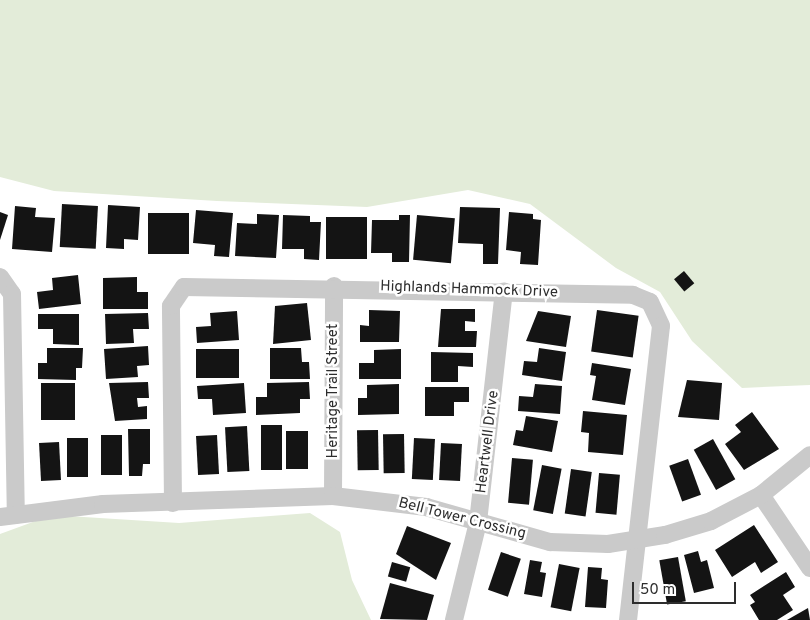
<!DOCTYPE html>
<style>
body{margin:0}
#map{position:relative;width:810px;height:620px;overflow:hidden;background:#fff;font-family:Overpass,sans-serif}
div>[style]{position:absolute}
.green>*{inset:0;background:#e3ecd9}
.building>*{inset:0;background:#141414;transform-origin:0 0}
.minor>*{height:18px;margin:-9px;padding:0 9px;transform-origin:9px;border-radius:9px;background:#cacaca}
span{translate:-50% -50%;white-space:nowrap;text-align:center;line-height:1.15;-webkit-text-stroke:5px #fff;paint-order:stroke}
.street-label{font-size:15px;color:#2d2d2d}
.scale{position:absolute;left:632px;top:582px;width:104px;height:22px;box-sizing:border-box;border:2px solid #2d2d2d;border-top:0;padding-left:6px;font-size:15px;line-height:18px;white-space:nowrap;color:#2d2d2d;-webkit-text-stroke:4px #fff;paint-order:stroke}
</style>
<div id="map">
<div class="green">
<i style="clip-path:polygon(0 0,810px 0,810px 385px,742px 388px,692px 341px,660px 292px,616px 268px,530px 204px,468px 190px,367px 207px,217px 201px,54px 191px,0 177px)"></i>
<i style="clip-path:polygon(310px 513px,340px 532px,352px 580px,371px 620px,0 620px,0 534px,52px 515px,179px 523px)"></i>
</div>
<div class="building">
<i style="left:62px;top:204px;width:36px;height:43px;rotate:3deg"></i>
<i style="clip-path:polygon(108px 205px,140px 207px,138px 240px,124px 239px,124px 249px,106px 248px)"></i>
<i style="clip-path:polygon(15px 206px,36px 208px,35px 217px,55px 218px,52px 252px,12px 249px)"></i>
<i style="clip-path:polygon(460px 207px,500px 208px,498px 264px,483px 264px,483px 244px,458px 243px)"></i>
<i style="clip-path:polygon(196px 210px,233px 213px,229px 257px,214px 256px,215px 245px,193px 243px)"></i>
<i style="clip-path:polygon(0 212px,8px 215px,0 240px)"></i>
<i style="clip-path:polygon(509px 212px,533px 214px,533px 219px,541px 220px,538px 265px,520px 264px,521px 252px,506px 250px)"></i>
<i style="left:148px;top:213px;width:41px;height:41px"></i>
<i style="clip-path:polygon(257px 214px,279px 215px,276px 258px,235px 256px,237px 223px,257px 224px)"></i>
<i style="clip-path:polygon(283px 215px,310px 216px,310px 222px,321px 222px,319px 260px,304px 259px,304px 249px,282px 249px)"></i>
<i style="clip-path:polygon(399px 215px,410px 215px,409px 262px,392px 262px,392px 253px,371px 253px,372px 220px,399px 220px)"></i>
<i style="left:417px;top:215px;width:38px;height:45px;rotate:5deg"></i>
<i style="left:326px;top:217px;width:41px;height:42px"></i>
<i style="left:684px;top:271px;width:16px;height:13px;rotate:50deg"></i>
<i style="clip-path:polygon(78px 275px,81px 304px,39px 309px,37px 292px,53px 290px,52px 278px)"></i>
<i style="clip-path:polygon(137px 277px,137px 292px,148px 292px,148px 309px,103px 309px,103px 278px)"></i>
<i style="clip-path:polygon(307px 303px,311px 340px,273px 344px,275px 306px)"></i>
<i style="clip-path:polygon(441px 309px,475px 309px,475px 322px,465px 321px,465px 331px,477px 331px,476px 347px,438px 347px)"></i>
<i style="clip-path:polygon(369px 310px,400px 311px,399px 342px,360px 342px,360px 325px,369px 326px)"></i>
<i style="left:597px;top:310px;width:42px;height:42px;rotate:8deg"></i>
<i style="clip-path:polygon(237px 311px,239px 340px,197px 343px,196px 327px,211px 326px,210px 313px)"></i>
<i style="clip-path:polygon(538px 311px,571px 316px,566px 347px,526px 341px)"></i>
<i style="clip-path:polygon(148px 313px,149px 329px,133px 329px,134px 343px,106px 344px,105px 314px)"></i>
<i style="clip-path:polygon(38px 314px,79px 314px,79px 345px,53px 344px,53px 329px,38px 329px)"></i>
<i style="clip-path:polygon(148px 346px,149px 365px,137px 366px,138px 377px,106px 379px,104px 349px)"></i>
<i style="clip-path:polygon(47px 348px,83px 348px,82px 368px,76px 368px,76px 380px,38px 379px,38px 363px,47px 363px)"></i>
<i style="clip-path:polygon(270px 348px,301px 348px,302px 362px,309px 362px,310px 379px,270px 379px)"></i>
<i style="clip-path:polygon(539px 348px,566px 352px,562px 381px,522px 375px,524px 361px,537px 362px)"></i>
<i style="left:239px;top:349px;width:29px;height:43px;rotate:90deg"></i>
<i style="clip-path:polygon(401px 349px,401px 379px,359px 379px,359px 363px,374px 363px,374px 350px)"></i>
<i style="clip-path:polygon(431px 352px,473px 353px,473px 367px,458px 366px,458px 382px,431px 382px)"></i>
<i style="clip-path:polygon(592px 363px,631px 369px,625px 405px,592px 400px,596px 376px,590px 375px)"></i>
<i style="clip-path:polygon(687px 380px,722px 383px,719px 420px,678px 417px)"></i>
<i style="clip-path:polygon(148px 382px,149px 398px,137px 398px,138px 407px,147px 406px,147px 419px,115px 421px,109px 383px)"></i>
<i style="clip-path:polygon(309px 382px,310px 399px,300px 399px,300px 413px,256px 415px,256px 397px,267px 397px,267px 383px)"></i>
<i style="left:41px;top:383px;width:34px;height:37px"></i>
<i style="clip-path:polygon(244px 383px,246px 413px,213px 415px,212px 399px,198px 399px,197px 386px)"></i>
<i style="clip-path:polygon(399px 384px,399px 414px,358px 415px,358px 398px,367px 398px,367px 385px)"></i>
<i style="clip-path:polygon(535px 384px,562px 386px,560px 414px,518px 411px,519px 396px,533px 397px)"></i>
<i style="clip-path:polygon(425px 387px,469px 387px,469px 402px,454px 402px,454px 416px,425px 416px)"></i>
<i style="clip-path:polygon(583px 411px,627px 415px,623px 455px,588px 452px,589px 433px,581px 432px)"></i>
<i style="clip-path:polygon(752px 412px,779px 449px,744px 470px,725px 444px,741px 432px,735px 425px)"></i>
<i style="clip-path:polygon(526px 416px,558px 421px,552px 452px,513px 445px,516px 430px,523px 431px)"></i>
<i style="left:282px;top:425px;width:45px;height:21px;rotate:90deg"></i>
<i style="left:247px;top:426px;width:45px;height:22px;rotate:87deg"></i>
<i style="clip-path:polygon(128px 429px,150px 429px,150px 464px,143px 464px,142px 476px,129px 476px)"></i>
<i style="left:378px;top:430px;width:40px;height:21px;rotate:89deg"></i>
<i style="left:286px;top:431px;width:22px;height:38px"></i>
<i style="left:404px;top:434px;width:39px;height:21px;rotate:89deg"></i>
<i style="left:101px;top:435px;width:21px;height:40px"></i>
<i style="left:217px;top:435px;width:39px;height:21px;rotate:87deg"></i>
<i style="left:88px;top:438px;width:39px;height:21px;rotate:90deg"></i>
<i style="left:414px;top:438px;width:21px;height:41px;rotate:3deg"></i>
<i style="left:713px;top:439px;width:46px;height:22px;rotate:61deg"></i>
<i style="left:59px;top:442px;width:38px;height:20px;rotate:87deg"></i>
<i style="left:441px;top:443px;width:21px;height:37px;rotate:3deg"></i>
<i style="left:512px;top:458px;width:21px;height:45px;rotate:5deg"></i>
<i style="left:688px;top:459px;width:38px;height:20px;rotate:70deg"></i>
<i style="left:542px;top:465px;width:20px;height:46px;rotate:11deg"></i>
<i style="left:571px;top:469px;width:21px;height:45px;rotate:8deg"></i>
<i style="left:599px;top:473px;width:21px;height:40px;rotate:5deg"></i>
<i style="clip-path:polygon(754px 525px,778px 562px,761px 573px,755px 562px,732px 577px,715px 550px)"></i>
<i style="clip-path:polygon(407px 526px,451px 543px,436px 580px,396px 554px)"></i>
<i style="clip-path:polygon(698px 551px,701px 562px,707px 560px,714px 588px,694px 593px,684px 555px)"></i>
<i style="left:501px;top:552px;width:21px;height:40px;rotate:19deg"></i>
<i style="left:678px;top:557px;width:45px;height:19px;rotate:80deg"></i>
<i style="clip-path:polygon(530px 560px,542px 562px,540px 572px,546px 573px,542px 597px,524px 594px)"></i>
<i style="left:392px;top:562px;width:19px;height:15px;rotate:16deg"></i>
<i style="left:559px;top:564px;width:21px;height:44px;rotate:11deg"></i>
<i style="clip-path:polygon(588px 567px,602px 568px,601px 579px,608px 580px,606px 608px,585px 607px)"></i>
<i style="clip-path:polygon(786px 572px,795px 587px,783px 595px,793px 610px,777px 620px,759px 620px,750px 605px,755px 602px,750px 595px)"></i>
<i style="clip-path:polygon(390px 583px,434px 595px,427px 620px,380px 619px)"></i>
<i style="clip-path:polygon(808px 608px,810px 620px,787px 620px)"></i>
</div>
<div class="minor">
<i style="left:0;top:277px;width:21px;rotate:55deg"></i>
<i style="left:12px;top:294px;width:221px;rotate:89deg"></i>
<i style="left:761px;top:495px;width:88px;rotate:56.1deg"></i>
<i style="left:333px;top:496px;width:210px;rotate:-89.7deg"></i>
<i style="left:173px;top:503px;width:197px;rotate:-90.6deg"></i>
<i style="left:171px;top:306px;width:23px;rotate:-56deg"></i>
<i style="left:184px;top:287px;width:449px;rotate:1deg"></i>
<i style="left:633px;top:295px;width:18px;rotate:22deg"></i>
<i style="left:650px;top:302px;width:26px;rotate:65deg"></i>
<i style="left:661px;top:326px;width:296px;rotate:96.4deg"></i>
<i style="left:0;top:517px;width:104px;rotate:-7.2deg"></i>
<i style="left:103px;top:504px;width:230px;rotate:-2deg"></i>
<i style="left:333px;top:496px;width:94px;rotate:6.7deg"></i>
<i style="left:426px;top:507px;width:129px;rotate:15.8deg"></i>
<i style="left:550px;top:542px;width:58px;rotate:2deg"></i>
<i style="left:608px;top:544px;width:58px;rotate:-9deg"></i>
<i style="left:665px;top:535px;width:48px;rotate:-16.9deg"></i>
<i style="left:711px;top:521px;width:56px;rotate:-27.5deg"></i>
<i style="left:761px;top:495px;width:63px;rotate:-39.2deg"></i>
<i style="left:454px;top:620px;width:101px;rotate:-76.2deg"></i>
<i style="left:478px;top:522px;width:232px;rotate:-83.6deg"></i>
</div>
<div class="street-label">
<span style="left:469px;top:290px;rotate:2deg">Highlands Hammock Drive</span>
<span style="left:334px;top:391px;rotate:-90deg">Heritage Trail Street</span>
<span style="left:488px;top:442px;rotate:-83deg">Heartwell Drive</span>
<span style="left:462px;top:519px;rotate:14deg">Bell Tower Crossing</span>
</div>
<div class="scale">50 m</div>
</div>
